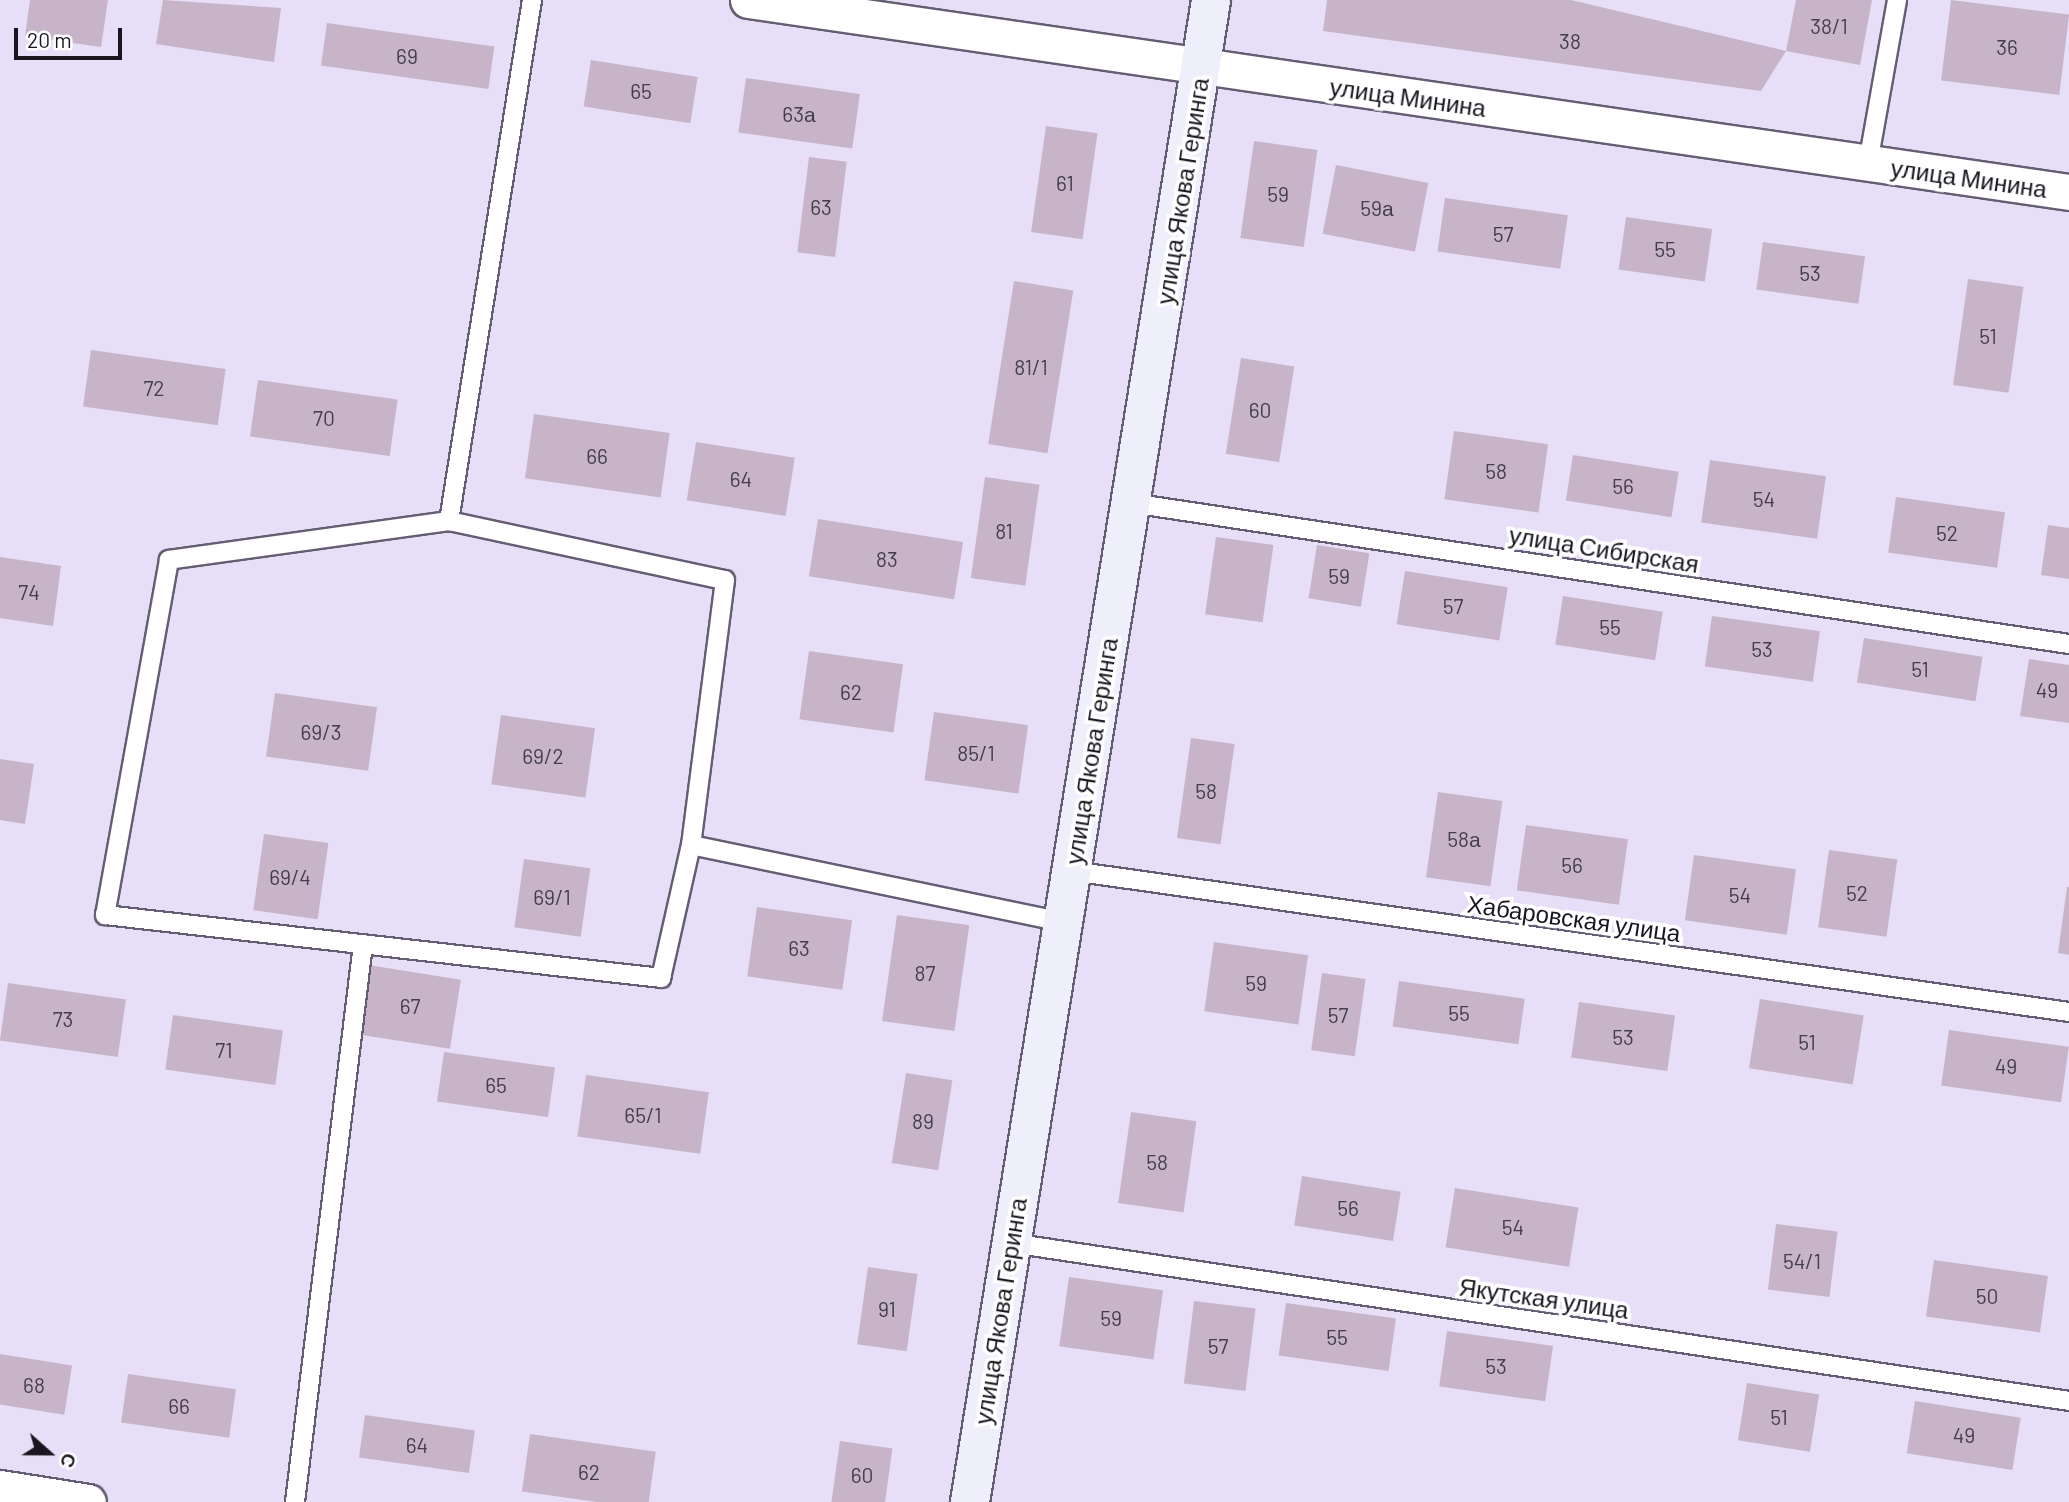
<!DOCTYPE html>
<meta charset="utf-8">
<style>
body{margin:0}
#map{position:relative;width:2069px;height:1502px;overflow:hidden;background:#e7def7;font-family:Barlow,sans-serif}
div>[style]{position:absolute}
.building>*{inset:0;background:#c7b4c9;transform-origin:0 0}
.roads{filter:drop-shadow(2px 0 #655d73) drop-shadow(-2px 0 #655d73) drop-shadow(0 2px #655d73) drop-shadow(0 -2px #655d73)}
.lane>*{height:18px;margin:-9px;padding:0 9px;transform-origin:9px;border-radius:9px;background:#fff}
.street>*{height:35px;margin:-17.5px;padding:0 17.5px;transform-origin:17.5px;border-radius:17.5px;background:#fff}
.secondary>*{height:38px;margin:-19px;padding:0 19px;transform-origin:19px;border-radius:19px;background:#eeeffb}
span{translate:-50% -50%;white-space:nowrap;text-align:center;line-height:1.15;-webkit-text-stroke:7px #fff;paint-order:stroke}
.number-label{font-size:21px;color:#443e4a}
.number-label span{-webkit-text-stroke-width:0}
.street-label{font-size:24px;color:#19161f}
.north{position:absolute;left:14px;top:1418px;width:70px;height:70px;-webkit-text-stroke:5px #fff;paint-order:stroke;rotate:111deg;font-size:19px;font-weight:700;line-height:28px;text-align:center;color:#19161f}
.north::after{content:'';display:block;margin:auto;width:24px;height:32px;background:#19161f;clip-path:polygon(50% 0,100% 100%,50% 72%,0 100%)}
.scale{position:absolute;left:14px;top:28px;width:108px;height:32px;box-sizing:border-box;border:4px solid #19161f;border-top:0;padding-left:9px;font-size:21px;line-height:24px;white-space:nowrap;color:#19161f;-webkit-text-stroke:5px #fff;paint-order:stroke}
</style>
<div id="map">
<div class="building">
<i style="clip-path:polygon(30px 0,108px 0,101px 47px,25px 36px)"></i>
<i style="clip-path:polygon(163px 0,281px 8px,274px 62px,156px 44px)"></i>
<i style="clip-path:polygon(1327px 0,1571px 0,1786px 51px,1761px 91px,1323px 31px)"></i>
<i style="clip-path:polygon(1796px 0,1872px 0,1860px 65px,1786px 51px)"></i>
<i style="left:1951px;top:0;width:119px;height:81px;rotate:7deg"></i>
<i style="left:327px;top:23px;width:169px;height:43px;rotate:8deg"></i>
<i style="left:591px;top:60px;width:108px;height:47px;rotate:9deg"></i>
<i style="left:746px;top:78px;width:115px;height:55px;rotate:8deg"></i>
<i style="left:1046px;top:126px;width:52px;height:107px;rotate:8deg"></i>
<i style="left:1254px;top:141px;width:64px;height:98px;rotate:8deg"></i>
<i style="left:809px;top:157px;width:38px;height:96px;rotate:7deg"></i>
<i style="left:1336px;top:165px;width:94px;height:70px;rotate:11deg"></i>
<i style="left:1445px;top:198px;width:124px;height:54px;rotate:8deg"></i>
<i style="left:1626px;top:217px;width:87px;height:53px;rotate:8deg"></i>
<i style="left:1763px;top:242px;width:103px;height:48px;rotate:8deg"></i>
<i style="left:1968px;top:279px;width:56px;height:107px;rotate:8deg"></i>
<i style="left:1014px;top:281px;width:60px;height:165px;rotate:9deg"></i>
<i style="left:91px;top:350px;width:136px;height:57px;rotate:8deg"></i>
<i style="left:1241px;top:358px;width:54px;height:97px;rotate:9deg"></i>
<i style="left:258px;top:380px;width:141px;height:57px;rotate:8deg"></i>
<i style="left:534px;top:414px;width:137px;height:65px;rotate:8deg"></i>
<i style="left:1454px;top:431px;width:95px;height:69px;rotate:8deg"></i>
<i style="left:696px;top:442px;width:100px;height:59px;rotate:9deg"></i>
<i style="left:1573px;top:455px;width:107px;height:46px;rotate:9deg"></i>
<i style="left:1710px;top:460px;width:117px;height:63px;rotate:8deg"></i>
<i style="left:985px;top:477px;width:55px;height:102px;rotate:8deg"></i>
<i style="left:1896px;top:497px;width:110px;height:56px;rotate:8deg"></i>
<i style="left:818px;top:519px;width:147px;height:58px;rotate:9deg"></i>
<i style="clip-path:polygon(2048px 525px,2069px 528px,2069px 579px,2041px 575px)"></i>
<i style="left:1216px;top:537px;width:58px;height:78px;rotate:8deg"></i>
<i style="left:1317px;top:545px;width:53px;height:54px;rotate:9deg"></i>
<i style="clip-path:polygon(0 557px,61px 566px,53px 626px,0 618px)"></i>
<i style="left:1405px;top:571px;width:104px;height:54px;rotate:9deg"></i>
<i style="left:1563px;top:596px;width:101px;height:49px;rotate:9deg"></i>
<i style="left:1712px;top:616px;width:109px;height:51px;rotate:8deg"></i>
<i style="left:1864px;top:638px;width:120px;height:45px;rotate:9deg"></i>
<i style="left:809px;top:651px;width:95px;height:69px;rotate:8deg"></i>
<i style="clip-path:polygon(2029px 659px,2069px 665px,2069px 723px,2020px 716px)"></i>
<i style="left:275px;top:693px;width:103px;height:64px;rotate:8deg"></i>
<i style="left:934px;top:712px;width:95px;height:69px;rotate:8deg"></i>
<i style="left:501px;top:715px;width:95px;height:70px;rotate:8deg"></i>
<i style="left:1191px;top:738px;width:44px;height:101px;rotate:8deg"></i>
<i style="clip-path:polygon(0 759px,34px 764px,25px 824px,0 820px)"></i>
<i style="left:1438px;top:792px;width:65px;height:86px;rotate:8deg"></i>
<i style="left:1526px;top:825px;width:103px;height:66px;rotate:8deg"></i>
<i style="left:264px;top:834px;width:65px;height:77px;rotate:8deg"></i>
<i style="left:1829px;top:850px;width:69px;height:78px;rotate:8deg"></i>
<i style="left:1694px;top:855px;width:103px;height:66px;rotate:8deg"></i>
<i style="left:524px;top:859px;width:67px;height:69px;rotate:8deg"></i>
<i style="clip-path:polygon(2067px 887px,2069px 887px,2069px 955px,2058px 953px)"></i>
<i style="left:757px;top:907px;width:96px;height:70px;rotate:8deg"></i>
<i style="left:897px;top:915px;width:73px;height:107px;rotate:8deg"></i>
<i style="left:1214px;top:942px;width:95px;height:70px;rotate:8deg"></i>
<i style="left:368px;top:965px;width:94px;height:70px;rotate:9deg"></i>
<i style="left:1322px;top:973px;width:44px;height:78px;rotate:8deg"></i>
<i style="left:1399px;top:981px;width:127px;height:46px;rotate:8deg"></i>
<i style="left:8px;top:983px;width:119px;height:58px;rotate:8deg"></i>
<i style="left:1760px;top:999px;width:105px;height:70px;rotate:9deg"></i>
<i style="left:1579px;top:1002px;width:97px;height:56px;rotate:8deg"></i>
<i style="left:173px;top:1015px;width:111px;height:55px;rotate:8deg"></i>
<i style="left:1949px;top:1030px;width:121px;height:56px;rotate:8deg"></i>
<i style="left:444px;top:1052px;width:112px;height:50px;rotate:8deg"></i>
<i style="left:906px;top:1073px;width:47px;height:91px;rotate:9deg"></i>
<i style="left:586px;top:1075px;width:124px;height:62px;rotate:8deg"></i>
<i style="left:1131px;top:1112px;width:66px;height:92px;rotate:8deg"></i>
<i style="left:1302px;top:1176px;width:100px;height:50px;rotate:9deg"></i>
<i style="left:1455px;top:1188px;width:125px;height:60px;rotate:9deg"></i>
<i style="left:1776px;top:1224px;width:62px;height:66px;rotate:7deg"></i>
<i style="left:1934px;top:1260px;width:115px;height:57px;rotate:8deg"></i>
<i style="left:868px;top:1267px;width:50px;height:78px;rotate:8deg"></i>
<i style="left:1069px;top:1277px;width:95px;height:70px;rotate:8deg"></i>
<i style="left:1194px;top:1301px;width:62px;height:83px;rotate:7deg"></i>
<i style="left:1286px;top:1303px;width:111px;height:53px;rotate:8deg"></i>
<i style="left:1447px;top:1331px;width:107px;height:56px;rotate:8deg"></i>
<i style="left:0;top:1354px;width:73px;height:50px;rotate:9deg"></i>
<i style="left:128px;top:1374px;width:109px;height:49px;rotate:8deg"></i>
<i style="left:1747px;top:1383px;width:73px;height:58px;rotate:9deg"></i>
<i style="left:1915px;top:1401px;width:107px;height:53px;rotate:9deg"></i>
<i style="left:365px;top:1415px;width:111px;height:43px;rotate:8deg"></i>
<i style="left:530px;top:1434px;width:127px;height:58px;rotate:8deg"></i>
<i style="left:840px;top:1441px;width:53px;height:62px;rotate:8deg"></i>
</div>
<div class="roads">
<div class="lane">
<i style="left:532px;top:0;width:528px;rotate:99.05deg"></i>
<i style="left:449px;top:521px;width:282px;rotate:12.1deg"></i>
<i style="left:725px;top:580px;width:267px;rotate:97.3deg"></i>
<i style="left:691px;top:845px;width:381px;rotate:11.7deg"></i>
<i style="left:1868px;top:163px;width:166px;rotate:-79.9deg"></i>
<i style="left:1131px;top:503px;width:949px;rotate:8.55deg"></i>
<i style="left:449px;top:521px;width:283px;rotate:172.1deg"></i>
<i style="left:169px;top:560px;width:361px;rotate:100.2deg"></i>
<i style="left:105px;top:915px;width:560px;rotate:6.46deg"></i>
<i style="left:661px;top:978px;width:136px;rotate:-77.3deg"></i>
<i style="left:1072px;top:871px;width:1007px;rotate:8.05deg"></i>
<i style="left:1011px;top:1243px;width:1070px;rotate:8.49deg"></i>
<i style="left:295px;top:1502px;width:562px;rotate:-83.05deg"></i>
</div>
<div class="street">
<i style="left:748px;top:0;width:1335px;rotate:8.27deg"></i>
<i style="left:0;top:1488px;width:89px;rotate:9deg"></i>
</div>
<div class="secondary">
<i style="left:970px;top:1502px;width:1521px;rotate:-80.88deg"></i>
</div>
</div>
<div class="number-label">
<span style="left:1829px;top:26px">38/1</span>
<span style="left:1570px;top:41px">38</span>
<span style="left:2007px;top:47px">36</span>
<span style="left:407px;top:56px">69</span>
<span style="left:641px;top:91px">65</span>
<span style="left:799px;top:114px">63а</span>
<span style="left:1065px;top:183px">61</span>
<span style="left:1278px;top:194px">59</span>
<span style="left:821px;top:207px">63</span>
<span style="left:1377px;top:208px">59а</span>
<span style="left:1503px;top:234px">57</span>
<span style="left:1665px;top:249px">55</span>
<span style="left:1810px;top:273px">53</span>
<span style="left:1988px;top:336px">51</span>
<span style="left:1031px;top:367px">81/1</span>
<span style="left:154px;top:388px">72</span>
<span style="left:1260px;top:410px">60</span>
<span style="left:324px;top:418px">70</span>
<span style="left:597px;top:456px">66</span>
<span style="left:1496px;top:471px">58</span>
<span style="left:741px;top:479px">64</span>
<span style="left:1623px;top:486px">56</span>
<span style="left:1764px;top:499px">54</span>
<span style="left:1004px;top:531px">81</span>
<span style="left:1947px;top:533px">52</span>
<span style="left:887px;top:559px">83</span>
<span style="left:1339px;top:576px">59</span>
<span style="left:29px;top:592px">74</span>
<span style="left:1453px;top:606px">57</span>
<span style="left:1610px;top:627px">55</span>
<span style="left:1762px;top:649px">53</span>
<span style="left:1920px;top:669px">51</span>
<span style="left:2047px;top:690px">49</span>
<span style="left:851px;top:692px">62</span>
<span style="left:321px;top:732px">69/3</span>
<span style="left:976px;top:753px">85/1</span>
<span style="left:543px;top:756px">69/2</span>
<span style="left:1206px;top:791px">58</span>
<span style="left:1464px;top:839px">58а</span>
<span style="left:1572px;top:865px">56</span>
<span style="left:290px;top:877px">69/4</span>
<span style="left:1857px;top:893px">52</span>
<span style="left:1740px;top:895px">54</span>
<span style="left:552px;top:897px">69/1</span>
<span style="left:799px;top:948px">63</span>
<span style="left:925px;top:973px">87</span>
<span style="left:1256px;top:983px">59</span>
<span style="left:410px;top:1006px">67</span>
<span style="left:1459px;top:1013px">55</span>
<span style="left:1338px;top:1015px">57</span>
<span style="left:63px;top:1019px">73</span>
<span style="left:1623px;top:1037px">53</span>
<span style="left:1807px;top:1042px">51</span>
<span style="left:224px;top:1050px">71</span>
<span style="left:2006px;top:1066px">49</span>
<span style="left:496px;top:1085px">65</span>
<span style="left:643px;top:1115px">65/1</span>
<span style="left:923px;top:1121px">89</span>
<span style="left:1157px;top:1162px">58</span>
<span style="left:1348px;top:1208px">56</span>
<span style="left:1513px;top:1227px">54</span>
<span style="left:1802px;top:1261px">54/1</span>
<span style="left:1987px;top:1296px">50</span>
<span style="left:887px;top:1309px">91</span>
<span style="left:1111px;top:1318px">59</span>
<span style="left:1337px;top:1337px">55</span>
<span style="left:1218px;top:1346px">57</span>
<span style="left:1496px;top:1366px">53</span>
<span style="left:34px;top:1385px">68</span>
<span style="left:179px;top:1406px">66</span>
<span style="left:1779px;top:1417px">51</span>
<span style="left:1964px;top:1435px">49</span>
<span style="left:417px;top:1445px">64</span>
<span style="left:589px;top:1472px">62</span>
<span style="left:862px;top:1475px">60</span>
</div>
<div class="street-label">
<span style="left:1408px;top:97px;rotate:8deg">улица Минина</span>
<span style="left:1969px;top:178px;rotate:8deg">улица Минина</span>
<span style="left:1182px;top:191px;rotate:-81deg">улица Якова Геринга</span>
<span style="left:1604px;top:549px;rotate:9deg">улица Сибирская</span>
<span style="left:1091px;top:751px;rotate:-81deg">улица Якова Геринга</span>
<span style="left:1574px;top:918px;rotate:8deg">Хабаровская улица</span>
<span style="left:1544px;top:1298px;rotate:8deg">Якутская улица</span>
<span style="left:1000px;top:1311px;rotate:-81deg">улица Якова Геринга</span>
</div>
<div class="north">С</div>
<div class="scale">20 m</div>
</div>
